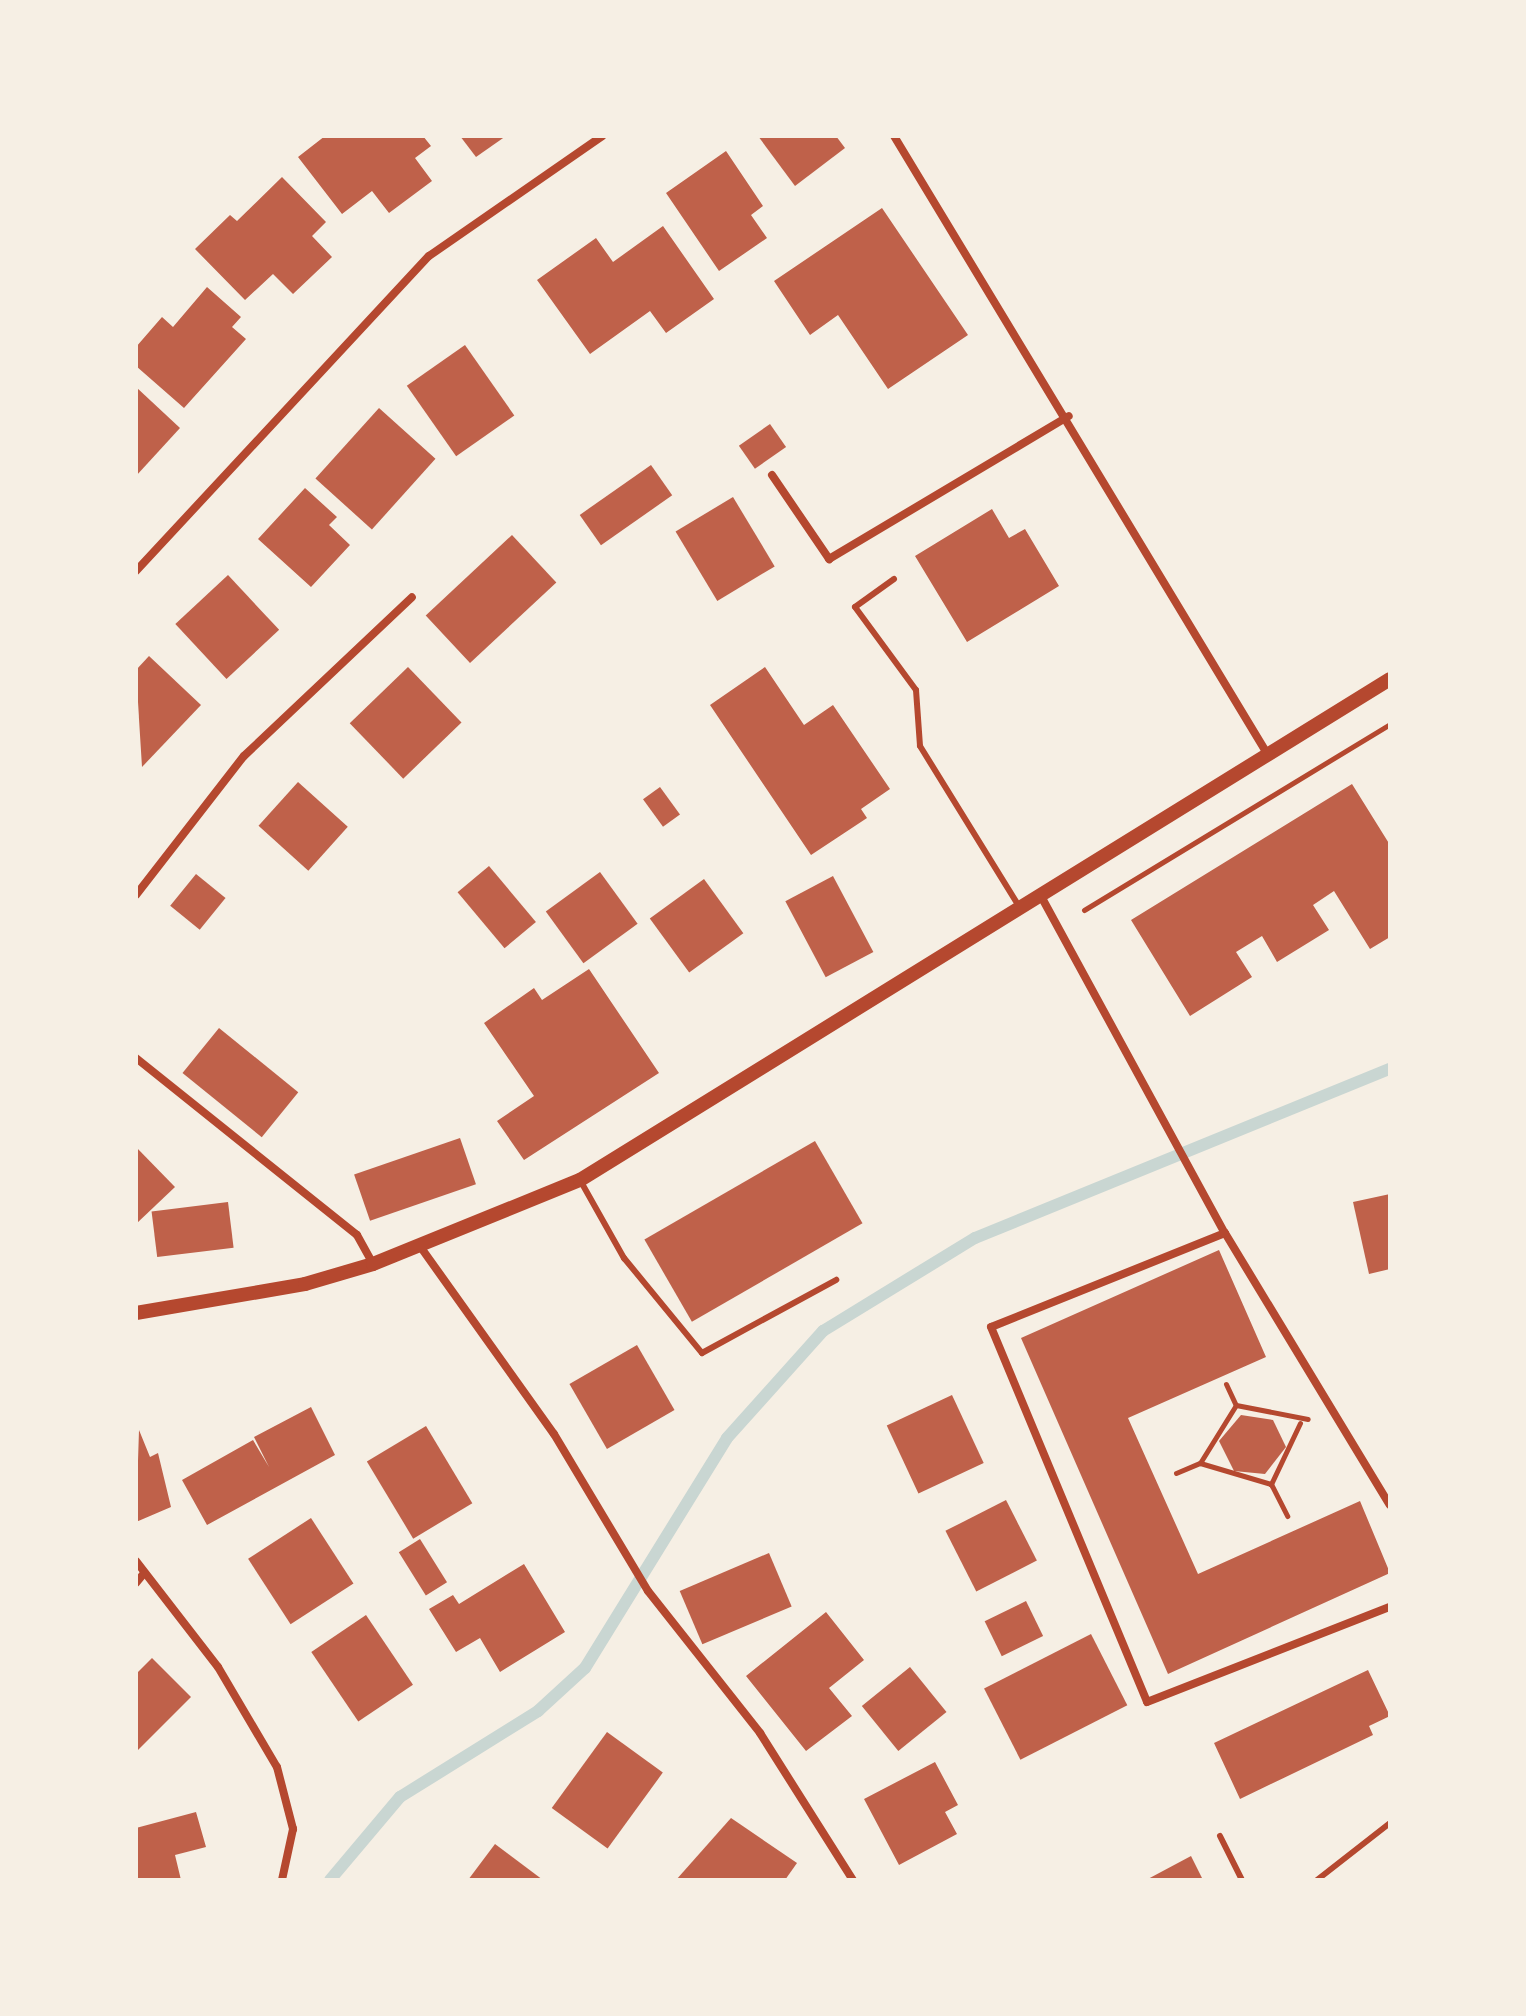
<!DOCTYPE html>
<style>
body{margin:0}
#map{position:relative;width:1526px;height:2016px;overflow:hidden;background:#f6efe4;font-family:Commissioner,sans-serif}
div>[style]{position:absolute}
.stream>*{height:12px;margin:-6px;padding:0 6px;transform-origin:6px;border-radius:6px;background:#c9d6d2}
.building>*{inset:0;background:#bf614a;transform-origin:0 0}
.path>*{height:5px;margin:-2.5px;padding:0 2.5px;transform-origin:2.5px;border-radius:2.5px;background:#b5482f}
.service>*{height:6px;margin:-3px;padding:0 3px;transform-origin:3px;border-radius:3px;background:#b5482f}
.minor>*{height:8px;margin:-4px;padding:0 4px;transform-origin:4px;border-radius:4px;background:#b5482f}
.tertiary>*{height:14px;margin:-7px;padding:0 7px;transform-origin:7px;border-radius:7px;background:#b5482f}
span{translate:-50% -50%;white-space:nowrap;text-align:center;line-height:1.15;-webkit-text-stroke:6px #f6efe4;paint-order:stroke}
.frame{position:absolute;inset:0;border:138px solid #f6efe4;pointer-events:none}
</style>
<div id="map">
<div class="stream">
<i style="left:330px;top:1880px;width:109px;rotate:-49.9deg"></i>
<i style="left:400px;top:1797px;width:163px;rotate:-31.9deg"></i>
<i style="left:538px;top:1711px;width:64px;rotate:-42.5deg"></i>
<i style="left:585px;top:1668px;width:270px;rotate:-58.3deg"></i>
<i style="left:727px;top:1438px;width:144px;rotate:-48.1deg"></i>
<i style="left:823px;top:1331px;width:178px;rotate:-31.5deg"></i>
<i style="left:975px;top:1238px;width:448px;rotate:-22.2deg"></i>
</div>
<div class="building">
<i style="clip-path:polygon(325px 136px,423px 136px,431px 146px,415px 158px,432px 181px,389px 213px,372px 191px,342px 214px,298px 157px)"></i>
<i style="clip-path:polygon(460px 136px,506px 136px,476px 157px)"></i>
<i style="clip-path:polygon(758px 136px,836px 136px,845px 148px,795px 186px)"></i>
<i style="clip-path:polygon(726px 151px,763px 206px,751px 215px,767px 238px,719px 271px,666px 193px)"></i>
<i style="clip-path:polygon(282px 177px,326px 222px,312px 236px,332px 257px,293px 294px,273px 274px,245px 300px,195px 249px,230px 215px,237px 221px)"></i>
<i style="clip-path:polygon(882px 208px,968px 335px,888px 389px,838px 315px,810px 335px,774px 281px)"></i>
<i style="clip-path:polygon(663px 226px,714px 299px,666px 333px,650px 311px,590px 354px,537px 280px,596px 238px,613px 262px)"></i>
<i style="clip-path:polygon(207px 287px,241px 317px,232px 327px,246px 339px,184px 408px,136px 366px,136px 347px,162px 317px,173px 327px)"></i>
<i style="left:465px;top:345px;width:86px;height:71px;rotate:55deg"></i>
<i style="clip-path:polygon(136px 387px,180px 428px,136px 476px)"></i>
<i style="left:379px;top:408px;width:76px;height:95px;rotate:42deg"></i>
<i style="left:770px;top:424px;width:28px;height:38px;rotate:55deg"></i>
<i style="left:651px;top:465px;width:37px;height:87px;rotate:55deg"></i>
<i style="clip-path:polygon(305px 488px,337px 517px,329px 525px,350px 545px,311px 587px,258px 539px)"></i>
<i style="left:733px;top:497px;width:81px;height:67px;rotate:59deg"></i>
<i style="clip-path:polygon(992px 509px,1009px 538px,1025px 529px,1059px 586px,967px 642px,915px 556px)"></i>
<i style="left:512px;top:535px;width:65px;height:118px;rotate:47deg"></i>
<i style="left:228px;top:575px;width:75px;height:72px;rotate:47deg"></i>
<i style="clip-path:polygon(149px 656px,201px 705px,142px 767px,136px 670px)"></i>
<i style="left:408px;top:667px;width:77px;height:81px;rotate:46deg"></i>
<i style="clip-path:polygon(765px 667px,804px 725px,833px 705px,890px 789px,861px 809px,867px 818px,811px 855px,710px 705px)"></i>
<i style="left:298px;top:782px;width:67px;height:59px;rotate:42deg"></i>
<i style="clip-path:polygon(1352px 784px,1390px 845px,1390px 937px,1370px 949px,1334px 891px,1313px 905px,1329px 930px,1277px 962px,1262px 936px,1236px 952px,1252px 977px,1190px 1016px,1131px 920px)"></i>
<i style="left:660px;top:787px;width:34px;height:21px;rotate:54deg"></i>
<i style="left:489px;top:866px;width:73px;height:41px;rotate:50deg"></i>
<i style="left:600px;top:872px;width:64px;height:67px;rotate:54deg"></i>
<i style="left:196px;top:874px;width:38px;height:41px;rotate:39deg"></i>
<i style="left:833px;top:876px;width:86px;height:54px;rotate:62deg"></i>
<i style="left:704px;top:879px;width:67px;height:67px;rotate:54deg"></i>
<i style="clip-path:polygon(589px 969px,659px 1073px,524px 1160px,497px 1121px,534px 1096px,484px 1023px,534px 988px,542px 1000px)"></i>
<i style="left:219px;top:1028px;width:102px;height:58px;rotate:39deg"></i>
<i style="left:460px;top:1138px;width:49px;height:112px;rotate:71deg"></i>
<i style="left:815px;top:1141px;width:95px;height:197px;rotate:60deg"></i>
<i style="clip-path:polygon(136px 1147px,175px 1187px,136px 1224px)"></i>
<i style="clip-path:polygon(1390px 1194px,1390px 1269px,1369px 1274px,1353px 1202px)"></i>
<i style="left:228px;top:1202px;width:46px;height:77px;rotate:83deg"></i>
<i style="clip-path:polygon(1219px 1250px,1266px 1357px,1128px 1418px,1198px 1574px,1360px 1501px,1390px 1573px,1168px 1674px,1021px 1338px)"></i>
<i style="left:637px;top:1345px;width:75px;height:78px;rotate:60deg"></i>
<i style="left:952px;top:1395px;width:75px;height:72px;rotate:65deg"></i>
<i style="clip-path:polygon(311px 1407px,335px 1455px,207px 1525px,182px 1480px,253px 1440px,269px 1467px,254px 1437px)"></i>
<i style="clip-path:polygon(1241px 1415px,1273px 1420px,1286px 1447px,1265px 1474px,1234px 1471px,1219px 1441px)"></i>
<i style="left:426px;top:1426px;width:90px;height:69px;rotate:59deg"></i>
<i style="clip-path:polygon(139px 1430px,150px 1457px,158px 1453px,171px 1507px,136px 1522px)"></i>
<i style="left:1006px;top:1500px;width:68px;height:68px;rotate:63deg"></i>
<i style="left:311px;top:1518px;width:78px;height:75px;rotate:57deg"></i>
<i style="left:420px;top:1539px;width:51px;height:25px;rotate:58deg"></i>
<i style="left:769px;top:1553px;width:58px;height:97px;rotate:67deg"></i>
<i style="clip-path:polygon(524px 1564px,565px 1632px,500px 1672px,480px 1638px,456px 1652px,429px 1609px,453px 1595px,459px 1604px)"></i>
<i style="left:1026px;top:1601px;width:39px;height:46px;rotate:64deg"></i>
<i style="clip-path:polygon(826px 1612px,864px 1660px,829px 1688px,852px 1716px,806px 1751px,746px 1676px)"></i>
<i style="left:366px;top:1615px;width:84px;height:66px;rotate:56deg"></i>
<i style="left:1091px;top:1634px;width:80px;height:120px;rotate:63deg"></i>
<i style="clip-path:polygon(152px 1658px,191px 1697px,136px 1752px,136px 1674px)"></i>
<i style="left:910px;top:1667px;width:58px;height:62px;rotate:51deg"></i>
<i style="clip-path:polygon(1368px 1670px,1390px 1716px,1369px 1726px,1373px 1735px,1240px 1799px,1214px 1743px)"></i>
<i style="left:607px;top:1732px;width:69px;height:94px;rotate:36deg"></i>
<i style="clip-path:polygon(935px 1762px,958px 1805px,945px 1812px,957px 1834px,899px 1865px,864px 1799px)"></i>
<i style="clip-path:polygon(196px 1812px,206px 1847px,175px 1855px,181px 1880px,136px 1880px,136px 1828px)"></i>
<i style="clip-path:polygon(731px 1818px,797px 1863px,785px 1880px,676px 1880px)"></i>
<i style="clip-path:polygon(495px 1844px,543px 1880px,468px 1880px)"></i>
<i style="clip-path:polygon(1191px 1856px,1203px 1880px,1146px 1880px)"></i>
</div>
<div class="path">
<i style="left:1084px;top:910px;width:358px;rotate:-31.3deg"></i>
<i style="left:1226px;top:1384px;width:23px;rotate:65deg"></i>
<i style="left:1300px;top:1423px;width:68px;rotate:115.4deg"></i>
<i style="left:1271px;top:1484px;width:74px;rotate:-163.5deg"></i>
<i style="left:1200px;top:1463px;width:68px;rotate:-58.2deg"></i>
<i style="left:1236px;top:1405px;width:73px;rotate:11deg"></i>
<i style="left:1176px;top:1473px;width:26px;rotate:-23deg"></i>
<i style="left:1271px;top:1484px;width:36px;rotate:63deg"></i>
</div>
<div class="service">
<i style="left:894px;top:579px;width:48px;rotate:144.3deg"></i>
<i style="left:855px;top:607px;width:103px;rotate:53.7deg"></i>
<i style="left:916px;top:690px;width:56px;rotate:85.9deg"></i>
<i style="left:920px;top:746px;width:190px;rotate:58.3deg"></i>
<i style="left:580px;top:1180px;width:90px;rotate:60.6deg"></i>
<i style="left:624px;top:1258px;width:123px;rotate:50.6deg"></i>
<i style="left:702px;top:1353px;width:153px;rotate:-28.6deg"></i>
<i style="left:1220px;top:1836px;width:49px;rotate:63.4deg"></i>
<i style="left:1317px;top:1880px;width:93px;rotate:-38deg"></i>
</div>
<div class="minor">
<i style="left:894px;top:136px;width:723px;rotate:58.86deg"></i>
<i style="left:772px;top:475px;width:102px;rotate:55.8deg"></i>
<i style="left:829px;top:559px;width:279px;rotate:-30.8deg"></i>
<i style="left:136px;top:571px;width:430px;rotate:-47.1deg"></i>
<i style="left:429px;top:256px;width:211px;rotate:-34.7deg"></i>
<i style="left:136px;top:895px;width:176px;rotate:-52.2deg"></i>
<i style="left:244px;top:756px;width:231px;rotate:-43.4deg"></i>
<i style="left:1042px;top:898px;width:382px;rotate:61.4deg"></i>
<i style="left:1225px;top:1233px;width:318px;rotate:58.8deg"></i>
<i style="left:136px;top:1058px;width:283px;rotate:38.7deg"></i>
<i style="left:357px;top:1235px;width:33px;rotate:61deg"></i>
<i style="left:1225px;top:1233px;width:252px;rotate:158.1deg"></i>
<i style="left:991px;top:1327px;width:406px;rotate:67.4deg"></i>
<i style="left:1147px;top:1702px;width:261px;rotate:-21.4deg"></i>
<i style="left:422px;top:1249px;width:227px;rotate:54.5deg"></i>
<i style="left:554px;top:1434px;width:183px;rotate:59.1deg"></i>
<i style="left:648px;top:1591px;width:181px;rotate:51.7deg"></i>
<i style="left:760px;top:1733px;width:174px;rotate:57.7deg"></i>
<i style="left:136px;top:1561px;width:134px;rotate:52.3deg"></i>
<i style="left:218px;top:1667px;width:116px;rotate:59.5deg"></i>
<i style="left:277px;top:1767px;width:64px;rotate:75.5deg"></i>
<i style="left:293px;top:1829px;width:52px;rotate:102.2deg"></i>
<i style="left:136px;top:1583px;width:13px;rotate:-51deg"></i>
</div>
<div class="tertiary">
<i style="left:136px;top:1313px;width:171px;rotate:-9.7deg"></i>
<i style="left:305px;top:1284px;width:71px;rotate:-16.4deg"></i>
<i style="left:373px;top:1264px;width:223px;rotate:-22.1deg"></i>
<i style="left:580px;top:1180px;width:952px;rotate:-31.74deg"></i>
</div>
<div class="frame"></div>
</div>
